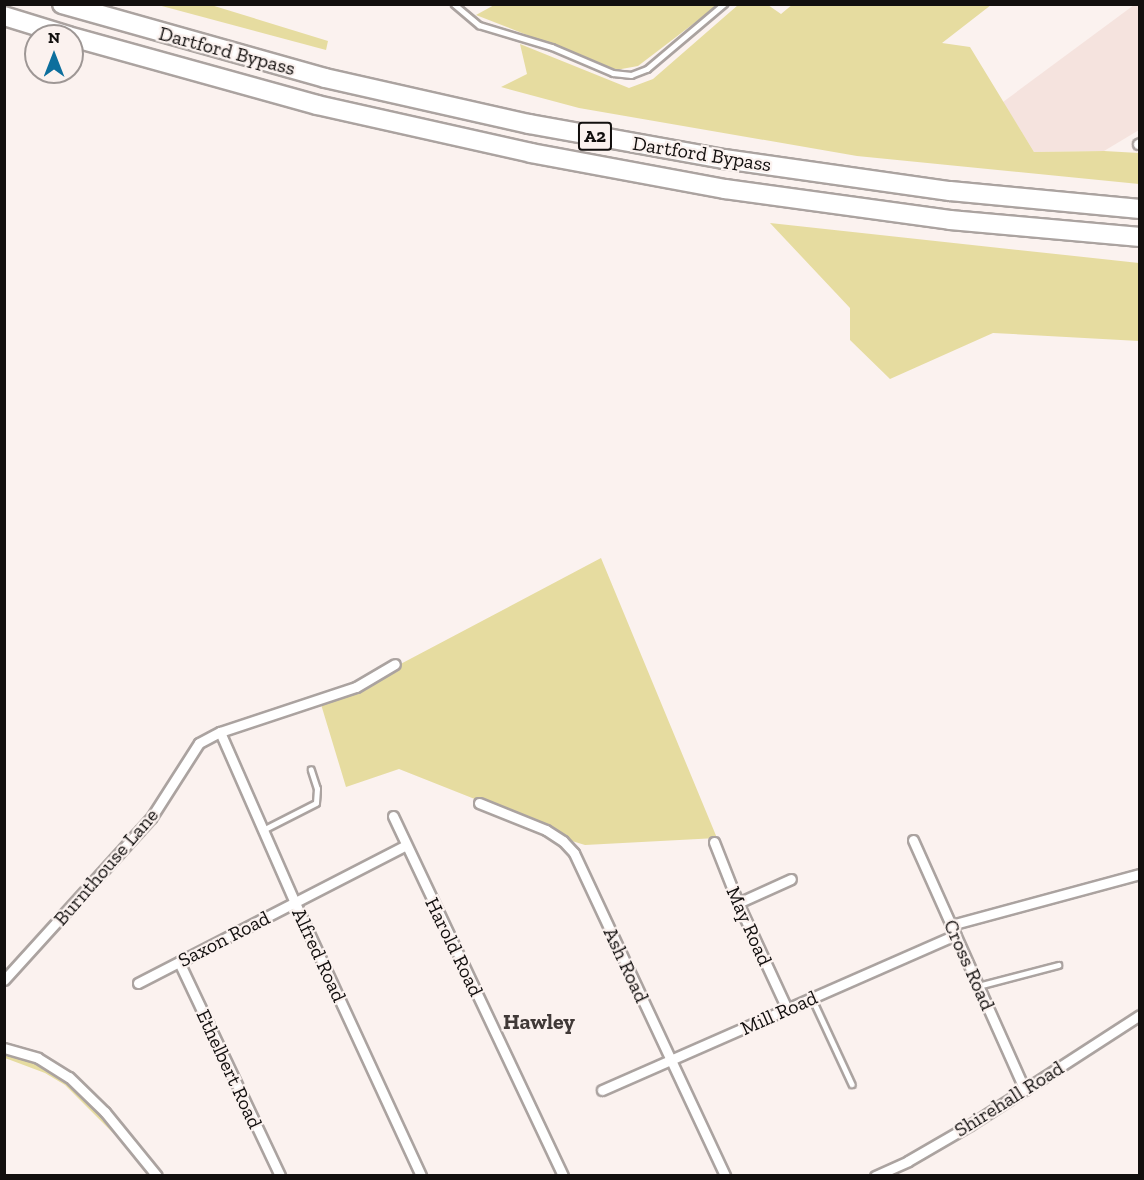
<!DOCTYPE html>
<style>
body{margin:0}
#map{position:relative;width:1144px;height:1180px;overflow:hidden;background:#fbf2ef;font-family:"Zilla Slab",serif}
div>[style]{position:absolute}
.built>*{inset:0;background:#f5e3de}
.green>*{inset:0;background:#e6dca0}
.roads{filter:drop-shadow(2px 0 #aba3a0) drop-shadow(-2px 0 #aba3a0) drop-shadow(0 2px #aba3a0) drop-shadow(0 -2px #aba3a0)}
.lane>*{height:4.5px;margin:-2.25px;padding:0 2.25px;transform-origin:2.25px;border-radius:2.25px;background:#fff}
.street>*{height:9px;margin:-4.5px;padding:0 4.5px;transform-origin:4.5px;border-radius:4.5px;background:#fff}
.highway>*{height:18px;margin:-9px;padding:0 9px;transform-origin:9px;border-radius:9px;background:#fff}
span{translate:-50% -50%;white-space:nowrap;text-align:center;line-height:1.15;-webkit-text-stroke:4.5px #fbf2ef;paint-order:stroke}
.shield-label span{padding:2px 4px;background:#fbf2ef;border:2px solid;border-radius:4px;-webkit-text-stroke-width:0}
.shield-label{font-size:18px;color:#120f0e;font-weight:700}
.street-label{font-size:20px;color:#120f0e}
.quarter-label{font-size:22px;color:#403937;font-weight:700}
.frame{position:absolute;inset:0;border:6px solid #120f0e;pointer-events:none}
.north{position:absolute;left:24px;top:24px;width:60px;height:60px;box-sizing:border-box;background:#fbf2ef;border:2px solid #9e9795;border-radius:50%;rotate:0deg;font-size:16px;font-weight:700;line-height:24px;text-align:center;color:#120f0e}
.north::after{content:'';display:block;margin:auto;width:21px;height:27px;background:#0c6f9d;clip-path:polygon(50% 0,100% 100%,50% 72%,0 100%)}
</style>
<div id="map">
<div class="built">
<i style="clip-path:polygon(1134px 5px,1139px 5px,1139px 130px,1104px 151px,1034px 152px,1003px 102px)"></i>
</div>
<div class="green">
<i style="clip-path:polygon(496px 4px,718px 5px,638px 66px,616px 70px,476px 15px)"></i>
<i style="clip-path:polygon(793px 4px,991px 5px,942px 43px,970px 47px,1034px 152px,1104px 151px,1139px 153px,1139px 184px,857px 156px,579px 108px,501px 87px,527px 74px,520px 44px,629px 88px,653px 79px,738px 5px,768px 5px,781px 14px)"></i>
<i style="clip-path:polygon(158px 5px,211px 5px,328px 41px,326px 50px)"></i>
<i style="clip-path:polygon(770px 223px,1139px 263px,1139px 341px,993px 333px,890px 379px,850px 340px,850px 308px)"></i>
<i style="clip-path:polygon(601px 558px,717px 838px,585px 845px,562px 838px,545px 827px,399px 769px,346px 787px,320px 701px,393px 668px)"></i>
<i style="clip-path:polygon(5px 1054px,36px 1063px,57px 1074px,87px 1099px,114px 1134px,65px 1085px,45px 1073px,5px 1058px)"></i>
</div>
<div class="roads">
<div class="lane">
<i style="left:454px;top:4px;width:33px;rotate:40deg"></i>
<i style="left:479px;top:25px;width:76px;rotate:16.8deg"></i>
<i style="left:552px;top:47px;width:66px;rotate:23.1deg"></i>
<i style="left:613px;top:73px;width:18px;rotate:6deg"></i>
<i style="left:631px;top:75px;width:17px;rotate:-21deg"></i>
<i style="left:647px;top:69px;width:101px;rotate:-40.2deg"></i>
<i style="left:263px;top:830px;width:59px;rotate:-27deg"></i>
<i style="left:316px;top:803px;width:14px;rotate:-86deg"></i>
<i style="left:317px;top:789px;width:20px;rotate:-108deg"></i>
<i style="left:978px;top:986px;width:83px;rotate:-14.7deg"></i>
<i style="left:812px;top:998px;width:95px;rotate:65.1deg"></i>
</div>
<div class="street">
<i style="left:1138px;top:144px;width:2px;rotate:-27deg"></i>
<i style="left:220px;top:732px;width:187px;rotate:66.3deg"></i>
<i style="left:295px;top:903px;width:301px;rotate:65.2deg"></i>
<i style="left:479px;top:803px;width:72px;rotate:21.9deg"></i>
<i style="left:546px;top:830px;width:20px;rotate:33deg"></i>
<i style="left:563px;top:841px;width:16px;rotate:47deg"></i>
<i style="left:574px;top:853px;width:357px;rotate:64.9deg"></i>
<i style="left:393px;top:816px;width:398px;rotate:64.7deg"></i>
<i style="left:913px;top:840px;width:274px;rotate:65.9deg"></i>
<i style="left:714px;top:842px;width:66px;rotate:68.5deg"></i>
<i style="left:738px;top:903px;width:117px;rotate:65.2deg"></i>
<i style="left:738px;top:903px;width:58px;rotate:-24.4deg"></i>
<i style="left:951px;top:925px;width:196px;rotate:-15.1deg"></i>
<i style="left:179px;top:962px;width:237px;rotate:64.7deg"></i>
<i style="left:4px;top:980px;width:219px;rotate:-47.8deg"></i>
<i style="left:151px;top:818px;width:89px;rotate:-57.4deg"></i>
<i style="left:199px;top:743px;width:24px;rotate:-28deg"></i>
<i style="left:220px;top:732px;width:143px;rotate:-18.3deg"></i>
<i style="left:356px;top:687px;width:45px;rotate:-30.5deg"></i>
<i style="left:138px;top:983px;width:300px;rotate:-27.2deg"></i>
<i style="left:4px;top:1048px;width:35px;rotate:16deg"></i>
<i style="left:38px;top:1058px;width:36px;rotate:32deg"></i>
<i style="left:69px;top:1077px;width:50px;rotate:44.2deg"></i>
<i style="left:105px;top:1112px;width:82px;rotate:50.9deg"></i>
<i style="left:602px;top:1090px;width:386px;rotate:-23.7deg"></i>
<i style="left:875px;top:1176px;width:36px;rotate:-24deg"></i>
<i style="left:908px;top:1161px;width:72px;rotate:-30.1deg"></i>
<i style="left:970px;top:1125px;width:202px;rotate:-32.9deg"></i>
</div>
<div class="highway">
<i style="left:62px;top:4px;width:273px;rotate:15.7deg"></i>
<i style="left:325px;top:78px;width:209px;rotate:12.7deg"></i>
<i style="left:529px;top:124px;width:198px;rotate:10.2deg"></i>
<i style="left:724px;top:159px;width:228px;rotate:8.1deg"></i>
<i style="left:950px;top:191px;width:191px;rotate:5.4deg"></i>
<i style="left:4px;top:16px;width:68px;rotate:17.1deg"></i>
<i style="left:72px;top:37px;width:254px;rotate:15.5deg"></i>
<i style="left:317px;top:105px;width:219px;rotate:12.6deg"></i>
<i style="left:531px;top:153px;width:197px;rotate:10.5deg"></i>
<i style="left:725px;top:189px;width:227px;rotate:7.8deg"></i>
<i style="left:950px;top:220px;width:191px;rotate:5.1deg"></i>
</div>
</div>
<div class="shield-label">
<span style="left:595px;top:136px">A2</span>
</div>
<div class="street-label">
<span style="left:227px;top:51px;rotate:15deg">Dartford Bypass</span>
<span style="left:702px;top:154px;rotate:9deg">Dartford Bypass</span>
<span style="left:106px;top:867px;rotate:-49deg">Burnthouse Lane</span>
<span style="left:749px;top:926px;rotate:66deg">May Road</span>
<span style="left:224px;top:939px;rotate:-27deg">Saxon Road</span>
<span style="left:454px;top:947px;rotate:64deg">Harold Road</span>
<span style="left:319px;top:955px;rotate:65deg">Alfred Road</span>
<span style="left:626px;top:965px;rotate:65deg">Ash Road</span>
<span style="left:969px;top:965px;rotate:66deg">Cross Road</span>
<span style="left:779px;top:1013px;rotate:-24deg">Mill Road</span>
<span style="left:229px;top:1069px;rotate:65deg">Ethelbert Road</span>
<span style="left:1009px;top:1099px;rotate:-32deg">Shirehall Road</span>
</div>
<div class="quarter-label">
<span style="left:539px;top:1022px">Hawley</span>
</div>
<div class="frame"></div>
<div class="north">N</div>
</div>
